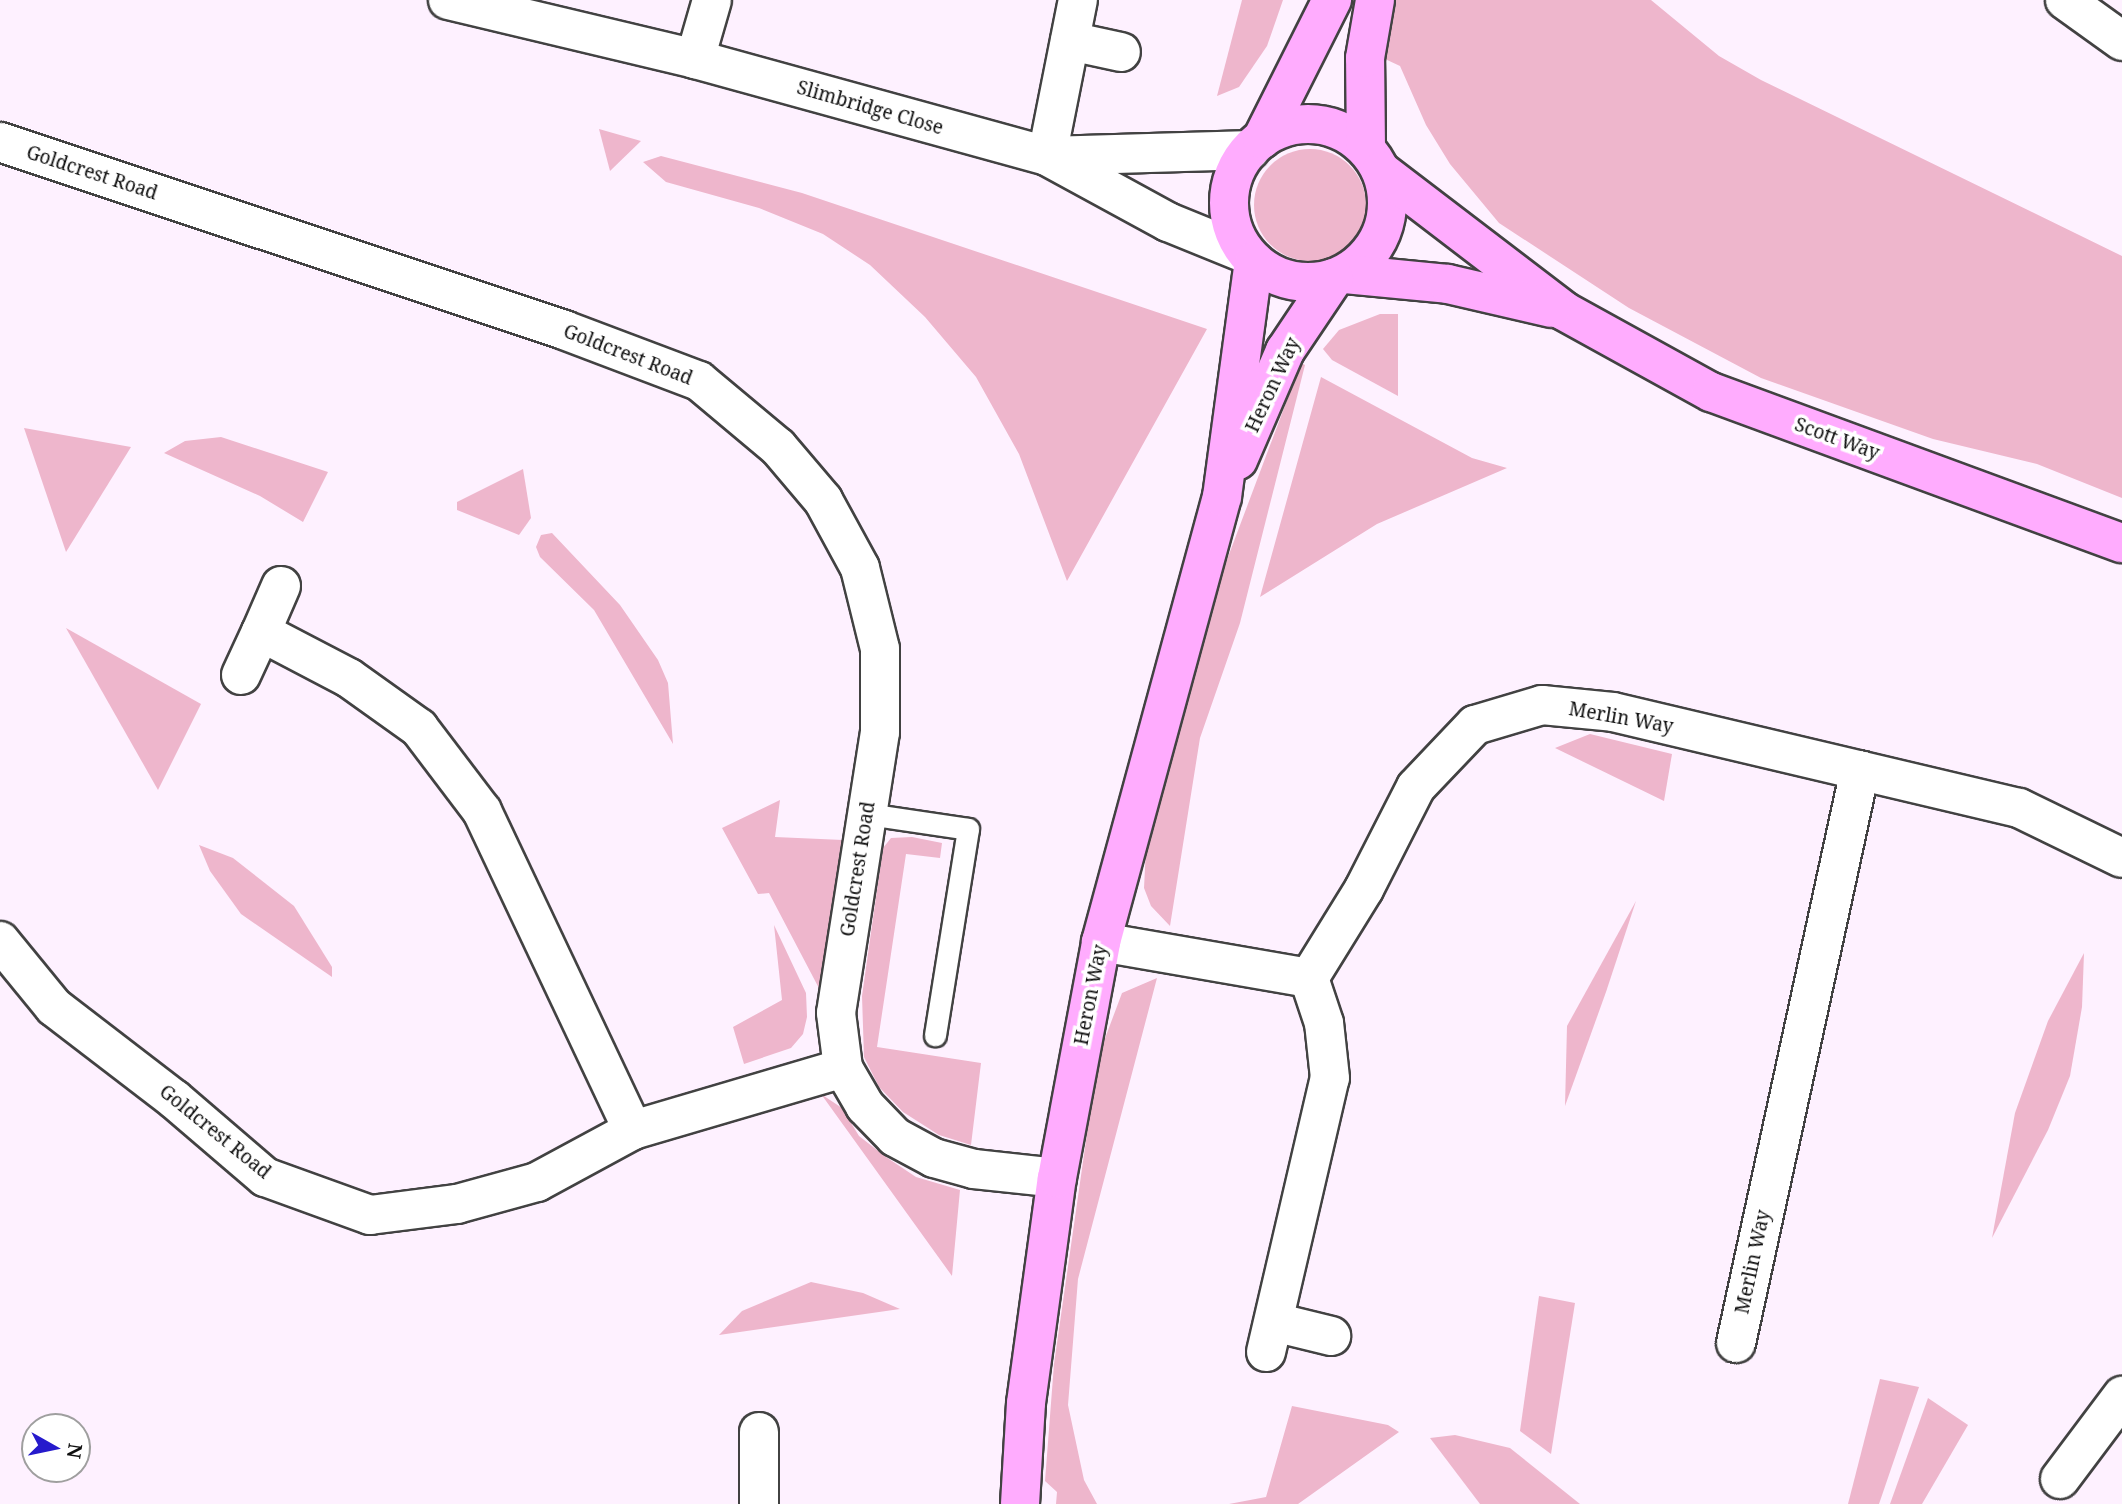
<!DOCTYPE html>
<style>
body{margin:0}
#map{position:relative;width:2122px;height:1504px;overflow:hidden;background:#fef1ff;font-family:"Noto Serif",serif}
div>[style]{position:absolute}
.green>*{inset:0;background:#eeb6cc}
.round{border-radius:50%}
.roads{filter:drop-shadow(2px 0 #424242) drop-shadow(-2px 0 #424242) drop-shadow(0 2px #424242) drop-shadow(0 -2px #424242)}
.lane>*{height:21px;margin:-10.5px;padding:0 10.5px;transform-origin:10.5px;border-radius:10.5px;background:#fff}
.street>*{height:38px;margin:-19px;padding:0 19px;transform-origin:19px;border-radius:19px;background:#fff}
.secondary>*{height:38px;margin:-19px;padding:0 19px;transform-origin:19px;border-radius:19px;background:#ffacfe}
.secondary>.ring{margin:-19px;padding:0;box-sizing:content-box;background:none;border:38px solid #ffacfe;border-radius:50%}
span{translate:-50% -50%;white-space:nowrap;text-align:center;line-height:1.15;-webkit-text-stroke:7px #fff;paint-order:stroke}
.street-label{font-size:19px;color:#0f0f0f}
.north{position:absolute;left:21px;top:1413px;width:70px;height:70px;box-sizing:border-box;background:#fff;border:2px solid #9f9f9f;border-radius:50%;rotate:99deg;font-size:19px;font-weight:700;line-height:28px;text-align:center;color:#0f0f0f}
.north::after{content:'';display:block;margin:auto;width:24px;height:32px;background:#261acc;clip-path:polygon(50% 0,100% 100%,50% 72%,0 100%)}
</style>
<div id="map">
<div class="green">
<i style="clip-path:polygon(1242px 0,1283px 0,1267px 46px,1239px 87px,1217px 96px)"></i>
<i style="clip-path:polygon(1396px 0,1651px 0,1719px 56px,1761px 80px,2122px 256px,2122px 498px,2037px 464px,1933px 439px,1761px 378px,1629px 308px,1499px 223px,1450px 164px,1426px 125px,1400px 66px,1385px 59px)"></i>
<i style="clip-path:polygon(599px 129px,641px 141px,610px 171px)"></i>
<i class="round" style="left:1254px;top:149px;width:112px;height:112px"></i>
<i style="clip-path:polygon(661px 156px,802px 193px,1207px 329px,1067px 581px,1019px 454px,976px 377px,925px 317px,870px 265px,823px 234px,759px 208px,666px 182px,643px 162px)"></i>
<i style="clip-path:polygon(1380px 314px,1398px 314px,1398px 396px,1332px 360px,1323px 349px,1339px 330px)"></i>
<i style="clip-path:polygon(1301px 363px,1305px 365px,1240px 623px,1200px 738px,1170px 926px,1151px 906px,1144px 888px,1146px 848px,1225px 565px)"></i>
<i style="clip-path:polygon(1321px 377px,1472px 458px,1507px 468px,1377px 524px,1260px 597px)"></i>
<i style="clip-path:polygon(24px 428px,131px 447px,66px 552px)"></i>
<i style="clip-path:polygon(221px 437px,328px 472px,303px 522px,260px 496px,164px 453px,185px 441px)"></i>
<i style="clip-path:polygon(523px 469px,531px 518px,519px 535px,457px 510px,457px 502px)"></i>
<i style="clip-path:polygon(552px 533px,620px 605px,658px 660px,668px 683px,673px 744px,594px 610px,540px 557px,536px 547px,541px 535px)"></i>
<i style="clip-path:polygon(66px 628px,201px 704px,158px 790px)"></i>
<i style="clip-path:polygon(1590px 734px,1672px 754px,1664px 801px,1555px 748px)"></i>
<i style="clip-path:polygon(780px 800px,775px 837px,843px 840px,822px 994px,769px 893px,758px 894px,722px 828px)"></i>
<i style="clip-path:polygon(912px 837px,942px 843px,940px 858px,906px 854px,877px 1047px,981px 1063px,971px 1145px,939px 1135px,903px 1112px,879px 1087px,864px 1057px,862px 996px,883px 848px,891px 838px)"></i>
<i style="clip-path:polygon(199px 845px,233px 858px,294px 906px,332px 967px,332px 977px,241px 914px,210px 871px)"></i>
<i style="clip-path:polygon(1636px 901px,1606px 992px,1565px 1106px,1567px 1026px)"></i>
<i style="clip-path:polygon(774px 925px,806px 993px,807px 1017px,803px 1034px,791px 1048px,744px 1064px,733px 1027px,782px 1000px)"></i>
<i style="clip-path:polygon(2084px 953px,2082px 1007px,2070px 1076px,2048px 1130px,1992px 1238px,2015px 1113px,2048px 1021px)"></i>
<i style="clip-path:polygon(1157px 978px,1078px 1279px,1068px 1405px,1084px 1480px,1097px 1504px,1056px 1504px,1057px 1492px,1045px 1481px,1054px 1364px,1098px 1057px,1122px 993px)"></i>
<i style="clip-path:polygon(821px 1094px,842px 1108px,859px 1136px,886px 1157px,916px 1177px,960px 1190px,952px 1276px)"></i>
<i style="clip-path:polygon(811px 1282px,863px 1293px,900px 1309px,719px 1335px,742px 1311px)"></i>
<i style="clip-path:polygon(1539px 1296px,1575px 1303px,1551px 1454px,1520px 1431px)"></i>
<i style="clip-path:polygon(1880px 1379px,1919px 1387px,1879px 1504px,1848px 1504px)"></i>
<i style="clip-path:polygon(1928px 1398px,1968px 1425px,1922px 1504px,1890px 1504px)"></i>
<i style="clip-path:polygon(1292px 1406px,1388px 1425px,1399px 1432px,1298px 1504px,1229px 1504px,1266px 1497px)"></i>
<i style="clip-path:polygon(1455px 1435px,1510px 1448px,1580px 1504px,1480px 1504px,1430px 1438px)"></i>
</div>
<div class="roads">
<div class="lane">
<i style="left:867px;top:814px;width:102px;rotate:8.4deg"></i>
<i style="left:968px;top:829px;width:209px;rotate:99.1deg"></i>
</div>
<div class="street">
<i style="left:448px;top:0;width:254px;rotate:13.4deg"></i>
<i style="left:695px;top:59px;width:365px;rotate:15.4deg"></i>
<i style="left:1047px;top:156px;width:138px;rotate:28.6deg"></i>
<i style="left:1168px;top:222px;width:85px;rotate:22.1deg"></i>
<i style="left:2065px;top:0;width:70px;rotate:35.7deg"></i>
<i style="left:1070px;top:41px;width:52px;rotate:12.2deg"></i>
<i style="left:695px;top:59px;width:61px;rotate:-73.9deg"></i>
<i style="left:0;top:142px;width:595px;rotate:18.43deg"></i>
<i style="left:564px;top:330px;width:144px;rotate:20.7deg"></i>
<i style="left:699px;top:381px;width:103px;rotate:39.9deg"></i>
<i style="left:778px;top:447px;width:70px;rotate:49.7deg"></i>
<i style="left:823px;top:500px;width:77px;rotate:61.4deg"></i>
<i style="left:860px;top:568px;width:83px;rotate:76.1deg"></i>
<i style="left:880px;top:649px;width:83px;rotate:90deg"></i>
<i style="left:880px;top:732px;width:284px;rotate:98.9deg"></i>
<i style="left:836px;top:1013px;width:55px;rotate:82.7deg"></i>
<i style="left:843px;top:1068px;width:44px;rotate:59.9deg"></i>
<i style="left:865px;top:1106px;width:43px;rotate:45.9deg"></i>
<i style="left:895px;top:1137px;width:44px;rotate:28.3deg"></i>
<i style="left:934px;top:1158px;width:41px;rotate:15.4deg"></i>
<i style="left:974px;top:1169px;width:83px;rotate:6.2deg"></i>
<i style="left:1047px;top:156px;width:159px;rotate:-78.8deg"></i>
<i style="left:1049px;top:156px;width:201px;rotate:-1.7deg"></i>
<i style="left:281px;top:586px;width:50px;rotate:113.5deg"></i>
<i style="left:261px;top:632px;width:99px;rotate:27.6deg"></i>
<i style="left:349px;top:678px;width:86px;rotate:35.5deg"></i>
<i style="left:419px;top:728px;width:104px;rotate:52.8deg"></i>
<i style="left:482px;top:811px;width:353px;rotate:64.7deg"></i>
<i style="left:241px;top:675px;width:47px;rotate:-65.1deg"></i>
<i style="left:0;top:941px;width:85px;rotate:50.7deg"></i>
<i style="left:54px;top:1007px;width:151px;rotate:37.5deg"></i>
<i style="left:174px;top:1099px;width:120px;rotate:40.6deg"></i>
<i style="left:265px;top:1177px;width:112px;rotate:19.9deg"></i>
<i style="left:370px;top:1215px;width:88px;rotate:-7.2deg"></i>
<i style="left:457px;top:1204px;width:83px;rotate:-15.4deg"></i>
<i style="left:537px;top:1182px;width:109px;rotate:-28.4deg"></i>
<i style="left:633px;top:1130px;width:219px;rotate:-16.4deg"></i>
<i style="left:1101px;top:942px;width:211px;rotate:9.8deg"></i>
<i style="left:1309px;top:978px;width:105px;rotate:-58.3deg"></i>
<i style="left:1364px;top:889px;width:114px;rotate:-63deg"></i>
<i style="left:1416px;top:787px;width:86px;rotate:-46.4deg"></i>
<i style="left:1475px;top:725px;width:70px;rotate:-16.6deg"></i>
<i style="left:1542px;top:705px;width:71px;rotate:5.6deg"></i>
<i style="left:1613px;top:712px;width:417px;rotate:13.3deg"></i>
<i style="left:2019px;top:808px;width:114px;rotate:25.9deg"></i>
<i style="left:1274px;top:1322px;width:59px;rotate:13.8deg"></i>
<i style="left:1736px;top:1343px;width:586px;rotate:-77.79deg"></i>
<i style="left:1266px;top:1352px;width:281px;rotate:-76.9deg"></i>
<i style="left:1330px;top:1078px;width:55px;rotate:-96.2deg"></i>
<i style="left:1324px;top:1023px;width:47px;rotate:-108.4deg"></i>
<i style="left:2060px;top:1479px;width:104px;rotate:-53.2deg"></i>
<i style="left:759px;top:1504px;width:72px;rotate:-90deg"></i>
</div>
<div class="secondary">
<i class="ring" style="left:1229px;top:124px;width:120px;height:120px"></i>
<i style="left:1262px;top:139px;width:156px;rotate:-63.3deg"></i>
<i style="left:1366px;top:148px;width:90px;rotate:-90.6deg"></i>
<i style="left:1365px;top:58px;width:59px;rotate:-80.2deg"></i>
<i style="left:1381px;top:171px;width:230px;rotate:37.4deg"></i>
<i style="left:1564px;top:311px;width:168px;rotate:28.9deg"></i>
<i style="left:1711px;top:392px;width:438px;rotate:20.2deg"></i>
<i style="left:1345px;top:274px;width:103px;rotate:5.5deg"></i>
<i style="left:1448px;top:284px;width:106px;rotate:13.1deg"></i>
<i style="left:1238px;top:460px;width:119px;rotate:-66.7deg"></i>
<i style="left:1285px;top:351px;width:88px;rotate:-56.1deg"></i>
<i style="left:1020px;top:1504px;width:101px;rotate:-86.6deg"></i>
<i style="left:1026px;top:1403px;width:227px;rotate:-82.2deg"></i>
<i style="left:1057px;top:1178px;width:240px;rotate:-79.4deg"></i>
<i style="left:1101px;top:942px;width:461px;rotate:-74.8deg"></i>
<i style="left:1222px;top:497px;width:238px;rotate:-82.3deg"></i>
</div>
</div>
<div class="street-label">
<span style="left:870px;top:108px;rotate:16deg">Slimbridge Close</span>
<span style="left:92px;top:173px;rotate:18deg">Goldcrest Road</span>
<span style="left:628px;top:355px;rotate:21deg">Goldcrest Road</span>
<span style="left:1273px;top:385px;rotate:-65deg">Heron Way</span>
<span style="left:1837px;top:439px;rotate:20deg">Scott Way</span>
<span style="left:1621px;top:718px;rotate:10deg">Merlin Way</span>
<span style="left:858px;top:869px;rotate:-81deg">Goldcrest Road</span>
<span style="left:1091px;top:995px;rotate:-79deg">Heron Way</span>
<span style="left:215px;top:1132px;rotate:39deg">Goldcrest Road</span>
<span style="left:1753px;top:1262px;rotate:-78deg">Merlin Way</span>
</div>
<div class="north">N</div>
</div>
